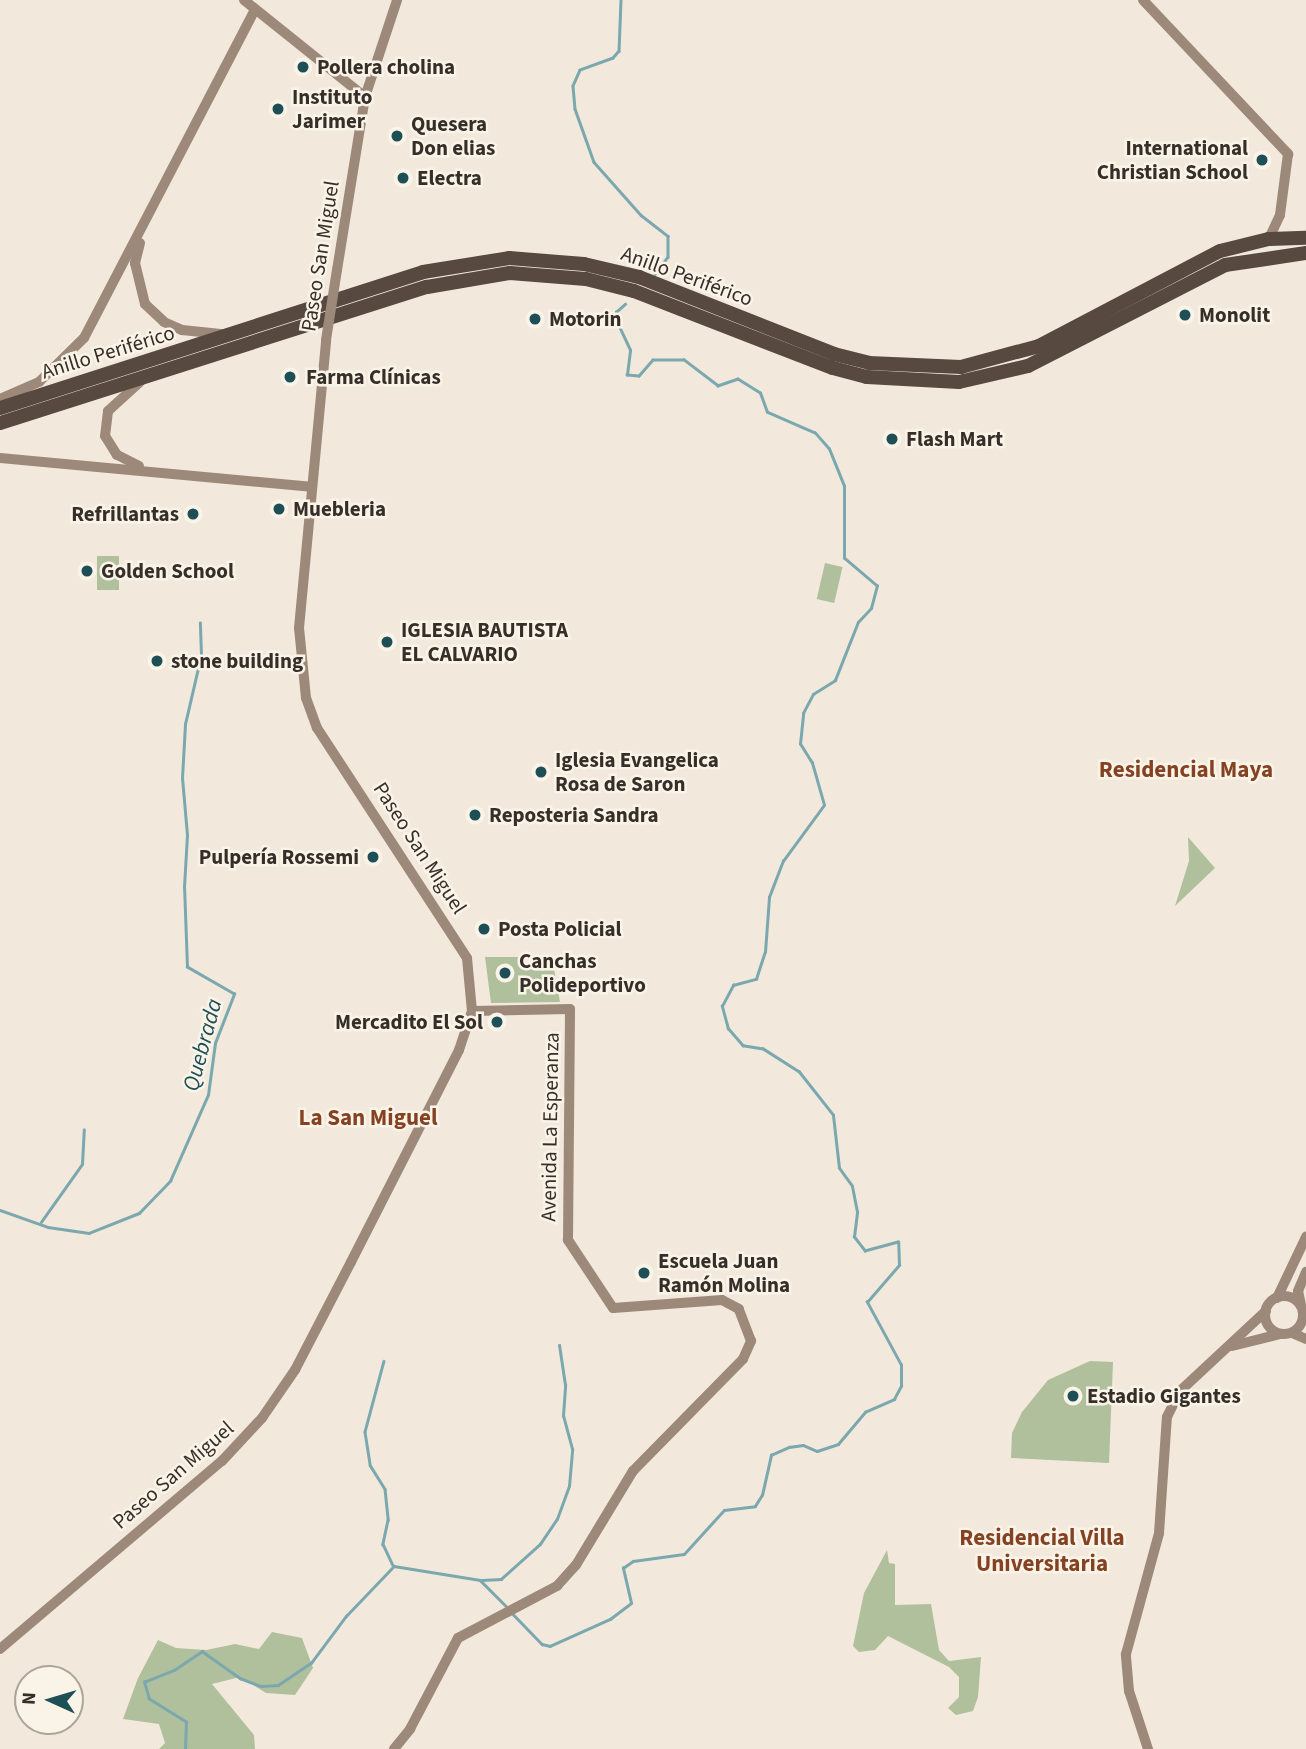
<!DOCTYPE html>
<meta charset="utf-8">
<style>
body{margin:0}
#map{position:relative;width:1306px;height:1749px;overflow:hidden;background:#f2e9dc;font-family:"Source Sans 3",sans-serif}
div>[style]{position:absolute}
.green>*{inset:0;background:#b1c09c;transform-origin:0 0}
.stream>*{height:2.5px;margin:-1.25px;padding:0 1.25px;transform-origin:1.25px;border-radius:1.25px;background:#7ba8ae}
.secondary>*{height:10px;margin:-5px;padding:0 5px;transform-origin:5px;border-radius:5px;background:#9d8979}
.secondary>.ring{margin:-5px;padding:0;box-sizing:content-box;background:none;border:10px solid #9d8979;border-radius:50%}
.highway>*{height:14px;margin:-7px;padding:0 7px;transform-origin:7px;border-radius:7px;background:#57493f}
.secondary-bridge>*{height:10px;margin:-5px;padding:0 5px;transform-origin:5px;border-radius:5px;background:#9d8979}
.dots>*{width:19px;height:19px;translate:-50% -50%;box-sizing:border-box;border:4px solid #f9f3e8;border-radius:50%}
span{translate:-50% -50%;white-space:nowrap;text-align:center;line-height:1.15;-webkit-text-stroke:5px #f9f3e8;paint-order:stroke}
.poi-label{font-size:21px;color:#362e28;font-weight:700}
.left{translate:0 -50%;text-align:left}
.right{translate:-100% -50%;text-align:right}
.street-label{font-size:21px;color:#362e28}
.neighbourhood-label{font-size:23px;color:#844222;font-weight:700}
.water-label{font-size:23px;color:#1e4f57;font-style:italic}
.north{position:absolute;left:14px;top:1665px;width:70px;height:70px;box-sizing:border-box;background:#f9f3e8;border:2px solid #aba49b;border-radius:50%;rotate:274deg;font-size:19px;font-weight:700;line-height:28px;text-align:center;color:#362e28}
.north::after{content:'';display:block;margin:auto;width:24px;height:32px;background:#1e4f57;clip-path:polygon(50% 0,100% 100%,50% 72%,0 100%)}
</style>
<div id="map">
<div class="green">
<i style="left:119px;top:556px;width:34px;height:22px;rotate:90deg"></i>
<i style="left:825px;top:563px;width:18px;height:37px;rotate:13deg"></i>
<i style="clip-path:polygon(1188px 837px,1215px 868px,1175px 906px,1189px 861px)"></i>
<i style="clip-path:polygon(485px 957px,521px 957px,523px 968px,553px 963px,560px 1002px,491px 1003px)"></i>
<i style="clip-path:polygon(1090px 1361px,1113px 1362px,1109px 1463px,1011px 1458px,1012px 1433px,1022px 1412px,1048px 1380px)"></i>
<i style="clip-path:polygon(887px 1550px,889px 1563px,895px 1564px,895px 1605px,931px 1604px,939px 1650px,949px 1661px,981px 1657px,978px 1697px,973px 1711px,956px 1715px,948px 1708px,959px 1697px,959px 1677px,949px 1667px,888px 1636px,875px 1650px,859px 1652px,853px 1646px,864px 1593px)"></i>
<i style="clip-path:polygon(272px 1632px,302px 1638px,313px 1668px,295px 1695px,266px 1693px,240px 1677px,212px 1684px,254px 1735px,255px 1749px,159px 1749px,165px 1743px,159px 1724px,123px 1719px,138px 1678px,158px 1640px,176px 1648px,206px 1650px,235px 1644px,259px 1649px)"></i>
</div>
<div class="stream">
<i style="left:621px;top:0;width:51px;rotate:92.2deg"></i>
<i style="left:619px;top:51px;width:9px;rotate:131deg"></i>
<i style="left:613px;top:58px;width:35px;rotate:160deg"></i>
<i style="left:580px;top:70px;width:17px;rotate:114deg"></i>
<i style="left:573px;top:86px;width:23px;rotate:85deg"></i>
<i style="left:575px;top:109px;width:56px;rotate:70.3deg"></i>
<i style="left:594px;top:162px;width:71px;rotate:48.4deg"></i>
<i style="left:641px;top:215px;width:34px;rotate:38deg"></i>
<i style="left:668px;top:236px;width:21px;rotate:90deg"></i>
<i style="left:668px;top:257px;width:21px;rotate:127deg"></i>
<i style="left:0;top:1210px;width:51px;rotate:19.5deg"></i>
<i style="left:48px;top:1227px;width:41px;rotate:8.3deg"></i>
<i style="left:89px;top:1233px;width:54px;rotate:-21.8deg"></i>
<i style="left:139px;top:1213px;width:45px;rotate:-45.9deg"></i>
<i style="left:170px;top:1181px;width:94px;rotate:-66.2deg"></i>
<i style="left:208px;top:1095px;width:52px;rotate:-82.3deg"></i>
<i style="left:215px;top:1043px;width:53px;rotate:-68.8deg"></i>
<i style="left:234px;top:994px;width:54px;rotate:-150.1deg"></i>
<i style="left:187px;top:967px;width:80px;rotate:-92.1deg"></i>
<i style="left:184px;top:887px;width:52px;rotate:-86.7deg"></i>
<i style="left:187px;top:835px;width:57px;rotate:-95deg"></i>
<i style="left:182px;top:778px;width:54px;rotate:-86.8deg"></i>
<i style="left:185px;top:724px;width:71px;rotate:-76.9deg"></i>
<i style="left:201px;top:655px;width:32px;rotate:-92deg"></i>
<i style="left:41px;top:1222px;width:71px;rotate:-54.7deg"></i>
<i style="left:82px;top:1164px;width:34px;rotate:-87deg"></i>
<i style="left:384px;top:1361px;width:73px;rotate:105deg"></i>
<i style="left:365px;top:1432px;width:33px;rotate:81deg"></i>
<i style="left:370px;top:1465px;width:28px;rotate:58deg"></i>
<i style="left:385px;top:1489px;width:31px;rotate:84deg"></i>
<i style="left:388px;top:1520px;width:25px;rotate:102deg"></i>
<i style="left:383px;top:1544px;width:23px;rotate:65deg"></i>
<i style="left:482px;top:1580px;width:19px;rotate:-3deg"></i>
<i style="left:501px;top:1579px;width:52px;rotate:-41.9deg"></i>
<i style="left:540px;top:1544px;width:30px;rotate:-56deg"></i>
<i style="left:557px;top:1519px;width:35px;rotate:-70deg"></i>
<i style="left:569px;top:1486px;width:37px;rotate:-85deg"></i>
<i style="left:572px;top:1449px;width:34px;rotate:-105deg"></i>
<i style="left:563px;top:1416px;width:31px;rotate:-86deg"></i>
<i style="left:565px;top:1385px;width:40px;rotate:-98.5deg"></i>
<i style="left:513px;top:1614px;width:42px;rotate:46deg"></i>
<i style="left:542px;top:1644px;width:8px;rotate:14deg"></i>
<i style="left:550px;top:1646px;width:66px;rotate:-24.2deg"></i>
<i style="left:610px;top:1619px;width:26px;rotate:-37deg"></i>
<i style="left:631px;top:1603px;width:36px;rotate:-103deg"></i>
<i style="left:623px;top:1568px;width:12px;rotate:-35deg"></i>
<i style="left:633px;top:1561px;width:51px;rotate:-7.8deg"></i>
<i style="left:684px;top:1554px;width:59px;rotate:-47.7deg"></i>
<i style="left:724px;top:1510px;width:31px;rotate:-7deg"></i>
<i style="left:755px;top:1506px;width:13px;rotate:-58deg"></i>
<i style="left:762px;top:1495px;width:41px;rotate:-77.3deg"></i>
<i style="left:771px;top:1455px;width:20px;rotate:-24deg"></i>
<i style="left:789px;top:1447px;width:14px;rotate:-8deg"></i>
<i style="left:803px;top:1445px;width:15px;rotate:23deg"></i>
<i style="left:817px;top:1451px;width:22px;rotate:-18deg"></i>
<i style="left:838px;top:1444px;width:42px;rotate:-49.8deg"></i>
<i style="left:865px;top:1412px;width:32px;rotate:-24deg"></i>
<i style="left:894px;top:1399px;width:15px;rotate:-62deg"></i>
<i style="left:901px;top:1386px;width:21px;rotate:-90deg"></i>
<i style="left:901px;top:1365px;width:72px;rotate:-118.4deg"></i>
<i style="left:867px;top:1302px;width:49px;rotate:-49.1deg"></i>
<i style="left:899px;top:1265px;width:23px;rotate:-92deg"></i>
<i style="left:898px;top:1242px;width:34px;rotate:165deg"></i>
<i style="left:865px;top:1251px;width:18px;rotate:-128deg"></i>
<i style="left:854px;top:1237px;width:25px;rotate:-83deg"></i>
<i style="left:857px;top:1212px;width:26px;rotate:-101deg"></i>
<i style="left:852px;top:1186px;width:22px;rotate:-126deg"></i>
<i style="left:839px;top:1168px;width:53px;rotate:-96.5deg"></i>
<i style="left:833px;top:1115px;width:55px;rotate:-128.3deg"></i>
<i style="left:799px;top:1072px;width:43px;rotate:-147.4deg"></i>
<i style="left:763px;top:1049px;width:20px;rotate:-171deg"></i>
<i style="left:743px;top:1046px;width:23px;rotate:-131deg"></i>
<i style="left:728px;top:1029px;width:24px;rotate:-105deg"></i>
<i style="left:722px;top:1006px;width:24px;rotate:-62deg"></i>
<i style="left:733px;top:985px;width:24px;rotate:-15deg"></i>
<i style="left:756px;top:979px;width:28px;rotate:-72deg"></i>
<i style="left:765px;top:952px;width:55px;rotate:-85.8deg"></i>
<i style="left:769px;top:897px;width:39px;rotate:-69deg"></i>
<i style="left:783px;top:861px;width:69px;rotate:-53.8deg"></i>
<i style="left:824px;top:805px;width:44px;rotate:-105.9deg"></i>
<i style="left:812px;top:763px;width:22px;rotate:-122deg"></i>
<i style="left:800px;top:744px;width:31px;rotate:-84deg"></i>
<i style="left:803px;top:713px;width:21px;rotate:-62deg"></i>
<i style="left:813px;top:694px;width:26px;rotate:-32deg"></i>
<i style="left:835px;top:680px;width:62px;rotate:-68.4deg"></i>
<i style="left:858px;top:622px;width:19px;rotate:-47deg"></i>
<i style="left:871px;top:608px;width:23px;rotate:-75deg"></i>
<i style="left:877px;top:586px;width:43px;rotate:-139.7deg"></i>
<i style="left:844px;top:558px;width:72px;rotate:-90deg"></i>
<i style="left:844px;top:486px;width:40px;rotate:-112deg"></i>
<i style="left:829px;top:449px;width:21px;rotate:-131deg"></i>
<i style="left:815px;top:433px;width:52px;rotate:-156.4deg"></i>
<i style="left:767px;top:412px;width:20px;rotate:-110deg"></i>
<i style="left:760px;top:393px;width:26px;rotate:-148deg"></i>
<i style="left:738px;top:379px;width:21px;rotate:161deg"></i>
<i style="left:718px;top:386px;width:43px;rotate:-142.6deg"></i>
<i style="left:684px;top:360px;width:31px;rotate:180deg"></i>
<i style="left:653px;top:360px;width:21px;rotate:131deg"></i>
<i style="left:639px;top:376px;width:12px;rotate:-175deg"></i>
<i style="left:627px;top:375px;width:25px;rotate:-83deg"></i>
<i style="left:630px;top:350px;width:33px;rotate:-115deg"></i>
<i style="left:616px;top:320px;width:8px;rotate:-90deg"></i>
<i style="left:616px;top:312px;width:12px;rotate:-42deg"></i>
<i style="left:185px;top:1749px;width:27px;rotate:-88deg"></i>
<i style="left:186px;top:1722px;width:44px;rotate:-148.1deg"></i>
<i style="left:149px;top:1699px;width:18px;rotate:-106deg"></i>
<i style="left:144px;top:1682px;width:32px;rotate:-22deg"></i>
<i style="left:174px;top:1670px;width:34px;rotate:-34deg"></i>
<i style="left:202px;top:1651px;width:47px;rotate:35.4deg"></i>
<i style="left:240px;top:1678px;width:22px;rotate:21deg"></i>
<i style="left:261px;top:1686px;width:17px;rotate:-3deg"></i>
<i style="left:278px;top:1685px;width:40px;rotate:-34deg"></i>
<i style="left:311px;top:1663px;width:59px;rotate:-53.3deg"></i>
<i style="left:346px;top:1616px;width:69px;rotate:-46.2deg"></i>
<i style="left:394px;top:1566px;width:87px;rotate:9.2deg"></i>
<i style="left:480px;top:1580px;width:41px;rotate:45deg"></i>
</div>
<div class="secondary">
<i style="left:244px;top:0;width:155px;rotate:38.7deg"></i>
<i style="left:1143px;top:0;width:212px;rotate:46.7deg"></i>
<i style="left:1288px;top:154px;width:62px;rotate:97.5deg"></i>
<i style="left:1280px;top:215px;width:26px;rotate:115deg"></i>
<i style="left:140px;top:243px;width:21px;rotate:104deg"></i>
<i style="left:135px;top:263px;width:42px;rotate:76.3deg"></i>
<i style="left:145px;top:304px;width:26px;rotate:43deg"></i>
<i style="left:164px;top:322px;width:20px;rotate:24deg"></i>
<i style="left:182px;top:330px;width:39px;rotate:6deg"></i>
<i style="left:337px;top:270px;width:175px;rotate:-80.8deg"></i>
<i style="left:365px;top:97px;width:102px;rotate:-71.7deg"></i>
<i style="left:0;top:399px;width:43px;rotate:-23.6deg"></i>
<i style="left:39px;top:382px;width:63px;rotate:-44.4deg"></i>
<i style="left:84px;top:338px;width:370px;rotate:-62.5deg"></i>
<i style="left:0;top:458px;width:312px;rotate:5.3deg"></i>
<i style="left:139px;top:466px;width:25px;rotate:-153deg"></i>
<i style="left:117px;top:455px;width:22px;rotate:-122deg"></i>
<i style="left:105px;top:436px;width:25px;rotate:-83deg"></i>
<i style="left:108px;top:411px;width:43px;rotate:-42.2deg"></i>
<i class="ring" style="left:1265px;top:1296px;width:28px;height:28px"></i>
<i style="left:1277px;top:1298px;width:68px;rotate:-64.6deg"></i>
<i style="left:1301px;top:1305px;width:14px;rotate:-102deg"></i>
<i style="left:1298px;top:1291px;width:21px;rotate:-67deg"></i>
<i style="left:1292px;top:1333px;width:15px;rotate:23deg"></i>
<i style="left:1232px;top:1346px;width:49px;rotate:-14deg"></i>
<i style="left:0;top:1649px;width:291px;rotate:-40.3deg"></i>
<i style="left:222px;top:1461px;width:59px;rotate:-47.1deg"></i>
<i style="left:262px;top:1418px;width:58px;rotate:-55.5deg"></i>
<i style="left:295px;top:1370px;width:122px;rotate:-62.6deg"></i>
<i style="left:351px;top:1262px;width:238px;rotate:-63deg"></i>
<i style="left:459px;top:1050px;width:41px;rotate:-71.6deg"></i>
<i style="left:472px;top:1011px;width:53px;rotate:-95.4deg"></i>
<i style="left:467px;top:958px;width:275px;rotate:-123.1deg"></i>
<i style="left:317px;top:728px;width:32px;rotate:-110deg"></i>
<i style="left:306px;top:698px;width:70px;rotate:-95.7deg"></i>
<i style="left:299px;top:628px;width:289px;rotate:-84.6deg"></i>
<i style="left:394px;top:1749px;width:26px;rotate:-51deg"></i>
<i style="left:410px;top:1729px;width:103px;rotate:-62.2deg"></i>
<i style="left:458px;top:1638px;width:112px;rotate:-27.7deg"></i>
<i style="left:557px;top:1586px;width:28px;rotate:-48deg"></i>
<i style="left:576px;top:1565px;width:110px;rotate:-58.8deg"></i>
<i style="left:633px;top:1471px;width:157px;rotate:-45.5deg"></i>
<i style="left:743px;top:1359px;width:20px;rotate:-66deg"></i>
<i style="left:751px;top:1341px;width:34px;rotate:-111deg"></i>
<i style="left:739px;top:1309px;width:19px;rotate:-152deg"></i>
<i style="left:722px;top:1300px;width:109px;rotate:175.8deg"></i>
<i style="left:613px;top:1308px;width:82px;rotate:-123.5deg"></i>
<i style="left:568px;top:1240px;width:231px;rotate:-89.5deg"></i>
<i style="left:570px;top:1009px;width:98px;rotate:178.8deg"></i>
<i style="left:1148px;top:1749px;width:61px;rotate:-108.1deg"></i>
<i style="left:1129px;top:1691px;width:37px;rotate:-95deg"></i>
<i style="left:1126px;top:1654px;width:125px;rotate:-74.7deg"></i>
<i style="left:1159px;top:1533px;width:116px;rotate:-86.1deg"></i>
<i style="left:1167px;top:1417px;width:28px;rotate:-64deg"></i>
<i style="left:1179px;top:1392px;width:119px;rotate:-43deg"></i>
</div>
<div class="highway">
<i style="left:0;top:408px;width:444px;rotate:-17.8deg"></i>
<i style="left:423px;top:272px;width:87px;rotate:-9.2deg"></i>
<i style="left:509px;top:258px;width:75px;rotate:4.6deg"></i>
<i style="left:584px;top:264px;width:57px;rotate:13.3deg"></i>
<i style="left:639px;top:277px;width:210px;rotate:21.5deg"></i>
<i style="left:834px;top:354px;width:36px;rotate:14deg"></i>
<i style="left:869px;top:363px;width:92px;rotate:2.5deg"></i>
<i style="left:961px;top:367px;width:81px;rotate:-15.1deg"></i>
<i style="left:1039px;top:346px;width:204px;rotate:-27.7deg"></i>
<i style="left:1220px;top:251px;width:50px;rotate:-13.8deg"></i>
<i style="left:1269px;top:239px;width:37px;rotate:-2deg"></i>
<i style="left:0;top:423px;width:448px;rotate:-17.7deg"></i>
<i style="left:427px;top:287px;width:84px;rotate:-9.6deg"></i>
<i style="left:510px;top:273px;width:76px;rotate:4.5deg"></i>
<i style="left:586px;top:279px;width:49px;rotate:14deg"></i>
<i style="left:634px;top:291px;width:213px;rotate:21.2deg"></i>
<i style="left:833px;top:368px;width:35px;rotate:15deg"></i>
<i style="left:867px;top:377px;width:92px;rotate:3.1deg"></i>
<i style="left:959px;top:382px;width:71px;rotate:-13.1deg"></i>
<i style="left:1028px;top:366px;width:221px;rotate:-27.1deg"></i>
<i style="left:1225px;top:265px;width:82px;rotate:-8.4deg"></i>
</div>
<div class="secondary-bridge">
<i style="left:326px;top:340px;width:71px;rotate:-81.1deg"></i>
</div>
<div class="dots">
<i style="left:303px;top:67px;background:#1e4f57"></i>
<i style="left:278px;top:109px;background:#1e4f57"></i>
<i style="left:397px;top:136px;background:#1e4f57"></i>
<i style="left:1262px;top:160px;background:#1e4f57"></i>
<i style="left:403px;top:178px;background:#1e4f57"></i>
<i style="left:1185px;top:315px;background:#1e4f57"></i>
<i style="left:535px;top:319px;background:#1e4f57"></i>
<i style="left:290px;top:377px;background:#1e4f57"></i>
<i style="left:892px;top:439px;background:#1e4f57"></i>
<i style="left:279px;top:509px;background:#1e4f57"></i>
<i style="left:193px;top:514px;background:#1e4f57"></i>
<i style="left:87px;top:571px;background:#1e4f57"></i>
<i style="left:387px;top:642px;background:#1e4f57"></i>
<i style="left:157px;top:661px;background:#1e4f57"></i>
<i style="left:541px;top:772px;background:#1e4f57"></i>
<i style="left:475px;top:815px;background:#1e4f57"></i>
<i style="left:373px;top:857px;background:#1e4f57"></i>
<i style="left:484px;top:929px;background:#1e4f57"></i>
<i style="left:505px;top:973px;background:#1e4f57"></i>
<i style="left:497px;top:1022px;background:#1e4f57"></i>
<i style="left:644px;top:1273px;background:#1e4f57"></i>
<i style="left:1073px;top:1396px;background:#1e4f57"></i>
</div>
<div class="poi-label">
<span class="left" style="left:317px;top:67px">Pollera cholina</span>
<span class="left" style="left:292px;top:109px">Instituto<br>Jarimer</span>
<span class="left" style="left:411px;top:136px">Quesera<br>Don elias</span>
<span class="right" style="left:1248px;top:160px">International<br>Christian School</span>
<span class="left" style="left:417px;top:178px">Electra</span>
<span class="left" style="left:1199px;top:315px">Monolit</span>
<span class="left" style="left:549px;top:319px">Motorin</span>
<span class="left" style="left:306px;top:377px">Farma Clínicas</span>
<span class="left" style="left:906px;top:439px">Flash Mart</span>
<span class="left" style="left:293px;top:509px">Muebleria</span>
<span class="right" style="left:179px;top:514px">Refrillantas</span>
<span class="left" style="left:101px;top:571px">Golden School</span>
<span class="left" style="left:401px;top:642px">IGLESIA BAUTISTA<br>EL CALVARIO</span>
<span class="left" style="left:171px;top:661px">stone building</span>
<span class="left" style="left:555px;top:772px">Iglesia Evangelica<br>Rosa de Saron</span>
<span class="left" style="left:489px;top:815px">Reposteria Sandra</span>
<span class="right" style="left:359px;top:857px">Pulpería Rossemi</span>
<span class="left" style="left:498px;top:929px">Posta Policial</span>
<span class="left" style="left:519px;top:973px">Canchas<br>Polideportivo</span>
<span class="right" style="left:483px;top:1022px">Mercadito El Sol</span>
<span class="left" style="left:658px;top:1273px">Escuela Juan<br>Ramón Molina</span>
<span class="left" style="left:1087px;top:1396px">Estadio Gigantes</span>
</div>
<div class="street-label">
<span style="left:320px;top:256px;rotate:-81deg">Paseo San Miguel</span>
<span style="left:687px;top:276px;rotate:20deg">Anillo Periférico</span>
<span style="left:108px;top:352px;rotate:-17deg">Anillo Periférico</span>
<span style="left:420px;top:848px;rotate:57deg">Paseo San Miguel</span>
<span style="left:550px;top:1127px;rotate:-89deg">Avenida La Esperanza</span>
<span style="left:173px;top:1475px;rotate:-41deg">Paseo San Miguel</span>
</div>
<div class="neighbourhood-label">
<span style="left:1186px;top:770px">Residencial Maya</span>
<span style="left:368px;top:1118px">La San Miguel</span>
<span style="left:1042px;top:1551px">Residencial Villa<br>Universitaria</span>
</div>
<div class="water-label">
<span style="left:203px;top:1045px;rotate:-75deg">Quebrada</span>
</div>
<div class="north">N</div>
</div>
